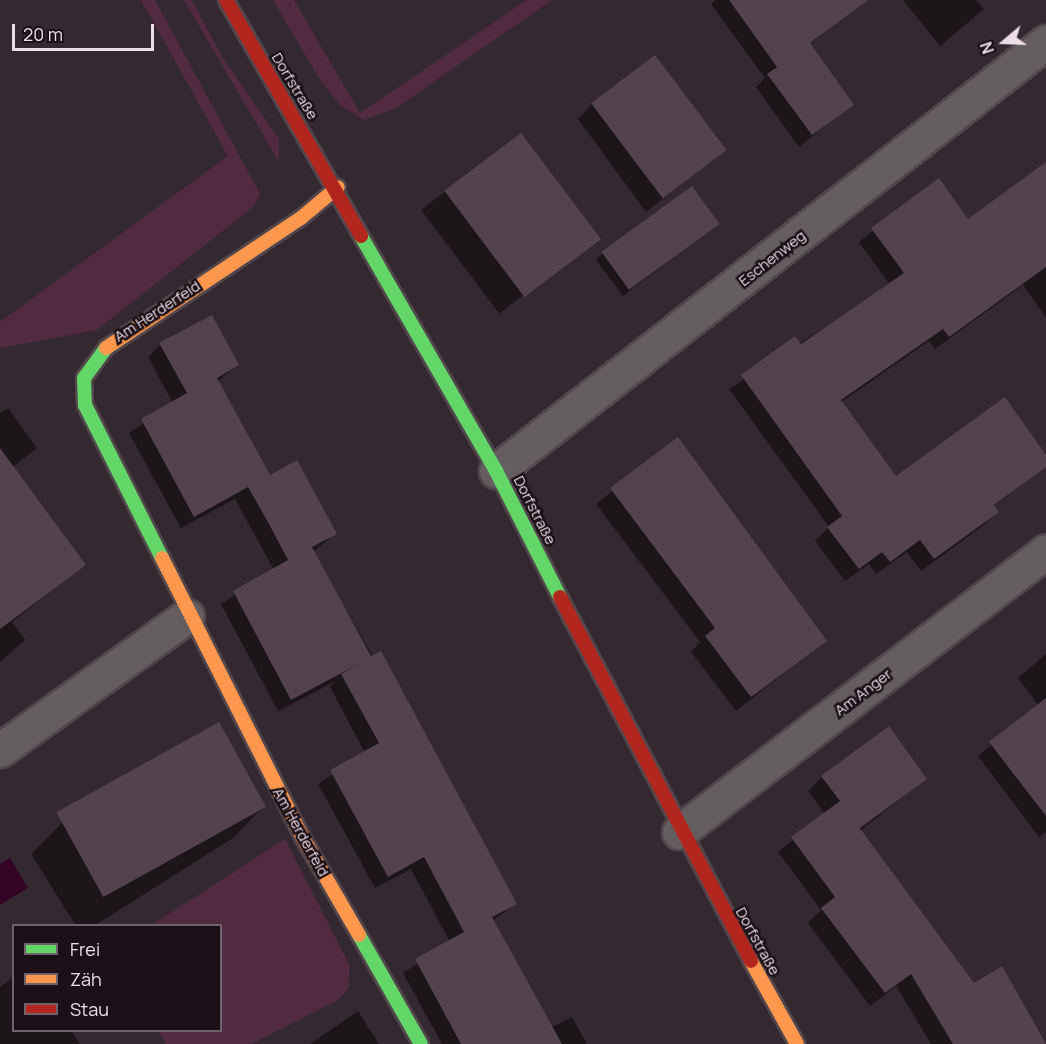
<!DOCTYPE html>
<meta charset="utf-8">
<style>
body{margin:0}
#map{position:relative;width:1046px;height:1044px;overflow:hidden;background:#352931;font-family:Manrope,sans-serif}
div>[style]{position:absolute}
.green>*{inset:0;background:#522b43}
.water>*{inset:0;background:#330425}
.shadow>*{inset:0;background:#0007;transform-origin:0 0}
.building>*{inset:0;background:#54434d;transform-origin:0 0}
.roads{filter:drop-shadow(2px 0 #52474d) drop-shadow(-2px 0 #52474d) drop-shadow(0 2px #52474d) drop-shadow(0 -2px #52474d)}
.street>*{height:33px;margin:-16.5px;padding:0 16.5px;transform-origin:16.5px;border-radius:16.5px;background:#645e61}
.fast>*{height:14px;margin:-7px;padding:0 7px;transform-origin:7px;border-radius:7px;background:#63d668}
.slow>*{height:14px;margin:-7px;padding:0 7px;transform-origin:7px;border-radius:7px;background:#ff974d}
.jam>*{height:14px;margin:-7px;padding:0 7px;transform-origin:7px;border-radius:7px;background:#b3261e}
span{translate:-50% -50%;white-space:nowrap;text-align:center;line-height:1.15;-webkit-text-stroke:5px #1b1017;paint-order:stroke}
.street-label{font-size:15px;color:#eedde6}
.legend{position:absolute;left:12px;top:924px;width:210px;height:108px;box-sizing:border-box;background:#1b1017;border:2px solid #6f626a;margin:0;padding:8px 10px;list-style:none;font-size:18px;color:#eedde6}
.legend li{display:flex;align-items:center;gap:12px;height:30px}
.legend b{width:30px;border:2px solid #6f626a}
.north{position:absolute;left:974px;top:12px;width:60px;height:60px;-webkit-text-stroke:4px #1b1017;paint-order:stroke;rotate:251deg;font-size:16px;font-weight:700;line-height:24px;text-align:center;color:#eedde6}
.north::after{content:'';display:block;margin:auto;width:21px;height:27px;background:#eedde6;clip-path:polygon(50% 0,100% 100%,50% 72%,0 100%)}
.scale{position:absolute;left:12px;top:24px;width:142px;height:27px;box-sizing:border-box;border:3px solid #eedde6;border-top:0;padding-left:8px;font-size:18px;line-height:21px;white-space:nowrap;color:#eedde6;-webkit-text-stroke:4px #1b1017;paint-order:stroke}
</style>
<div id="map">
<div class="green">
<i style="clip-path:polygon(141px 0,155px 0,260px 194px,253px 207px,97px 330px,0 348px,0 322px,228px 156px)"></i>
<i style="clip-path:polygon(184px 0,192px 0,222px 57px,279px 139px,279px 162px)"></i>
<i style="clip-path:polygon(273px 0,294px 0,360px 113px,527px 0,552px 0,396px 108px,364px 120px,340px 105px,320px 80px)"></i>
<i style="clip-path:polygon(285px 839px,350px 966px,348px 989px,338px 1000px,251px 1044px,166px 1044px,159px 1031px,220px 1030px,220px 926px,150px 926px)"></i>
</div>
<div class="water">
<i style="clip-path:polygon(10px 858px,28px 888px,0 905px,0 864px)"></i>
</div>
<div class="shadow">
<i style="clip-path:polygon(716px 0,845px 0,852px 10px,809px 45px,852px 104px,799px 147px,756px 87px,765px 78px,711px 4px)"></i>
<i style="clip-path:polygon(903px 0,976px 0,984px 9px,940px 46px)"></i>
<i style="clip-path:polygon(592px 104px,724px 150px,646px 212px,578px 119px)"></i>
<i style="left:520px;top:135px;width:130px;height:124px;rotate:53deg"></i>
<i style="clip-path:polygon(1046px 164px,1046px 318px,1023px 285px,935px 349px,929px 341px,841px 402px,896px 478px,1046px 457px,1046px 466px,993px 507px,997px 512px,984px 525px,921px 571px,907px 552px,876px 574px,869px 564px,845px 581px,815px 541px,829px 527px,729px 389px,890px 285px,859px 242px,938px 180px,968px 221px)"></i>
<i style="clip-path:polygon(718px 224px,623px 296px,596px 260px,603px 253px)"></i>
<i style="clip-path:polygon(160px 345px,237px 365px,217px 382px,270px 477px,335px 534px,313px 552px,515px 904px,493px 921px,550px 1028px,572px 1017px,587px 1044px,442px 1044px,403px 973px,450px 942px,411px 869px,375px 888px,318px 784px,365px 753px,330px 687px,336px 681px,278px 711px,221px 604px,274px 570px,235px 499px,181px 528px,129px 433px,173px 403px,148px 357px)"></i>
<i style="clip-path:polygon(8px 408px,37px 448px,0 477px,0 413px)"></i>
<i style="clip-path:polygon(678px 439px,825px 641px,736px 711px,691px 652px,700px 642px,596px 504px)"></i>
<i style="clip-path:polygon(0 485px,84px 565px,12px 622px,25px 640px,0 662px)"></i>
<i style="clip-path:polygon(1046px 654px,1046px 832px,1039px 837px,978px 756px,1039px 706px,1018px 678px)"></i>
<i style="clip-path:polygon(822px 777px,925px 779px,860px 831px,973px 985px,1001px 968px,1046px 1044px,931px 1044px,896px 986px,870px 1006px,808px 923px,821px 910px,778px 852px,825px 814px,808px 791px)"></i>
<i style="clip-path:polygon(264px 806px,233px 838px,94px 926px,76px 926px,31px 854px,63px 822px)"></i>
<i style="clip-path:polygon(14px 977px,14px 1030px,71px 1030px,80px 1044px,0 1044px,0 987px)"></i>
<i style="clip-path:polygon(358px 1011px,379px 1044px,310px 1044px)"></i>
</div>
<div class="building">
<i style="clip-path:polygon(729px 0,868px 0,810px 43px,854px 105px,812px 135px,767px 74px,777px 67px)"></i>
<i style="left:655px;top:55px;width:119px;height:80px;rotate:53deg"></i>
<i style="left:521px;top:133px;width:133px;height:96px;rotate:53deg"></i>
<i style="clip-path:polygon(1046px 162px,1046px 267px,949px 337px,943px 329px,841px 400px,896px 476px,1005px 397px,1046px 455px,1046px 467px,994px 505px,999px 512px,934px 559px,920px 540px,890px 562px,882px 552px,859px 569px,827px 527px,842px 516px,741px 375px,795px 336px,801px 344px,904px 273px,871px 228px,939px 178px,968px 219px)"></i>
<i style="left:692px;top:186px;width:47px;height:112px;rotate:54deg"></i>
<i style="clip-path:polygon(212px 315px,239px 365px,217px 378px,270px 475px,297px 460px,337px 534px,312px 547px,371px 656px,381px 651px,517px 904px,492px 917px,562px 1044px,461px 1044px,415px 959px,491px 917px,464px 932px,424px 857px,388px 877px,330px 770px,379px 743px,341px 674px,362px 662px,291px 700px,233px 591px,288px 560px,269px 524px,248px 487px,194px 517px,141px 419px,187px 393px,159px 343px)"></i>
<i style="clip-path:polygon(678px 437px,827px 641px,751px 697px,705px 636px,715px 628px,610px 488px)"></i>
<i style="clip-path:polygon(0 448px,86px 565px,0 629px)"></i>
<i style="clip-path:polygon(1046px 698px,1046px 816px,989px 742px)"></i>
<i style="left:219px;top:722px;width:97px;height:186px;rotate:61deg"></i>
<i style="clip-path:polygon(889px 726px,927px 779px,860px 828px,856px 823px,974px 983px,1002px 966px,1046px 1044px,953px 1044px,911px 974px,885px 993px,821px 908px,835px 897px,791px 837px,840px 801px,821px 776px)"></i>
</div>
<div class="roads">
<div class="street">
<i style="left:496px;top:471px;width:698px;rotate:-37.95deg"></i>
<i style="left:0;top:750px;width:230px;rotate:-35.6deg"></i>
<i style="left:679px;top:832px;width:462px;rotate:-37.4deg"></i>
</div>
<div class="fast">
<i style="left:361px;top:236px;width:271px;rotate:60.1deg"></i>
<i style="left:496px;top:471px;width:141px;rotate:63.1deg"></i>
<i style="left:106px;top:348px;width:37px;rotate:126deg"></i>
<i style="left:84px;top:378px;width:27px;rotate:88deg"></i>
<i style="left:85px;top:405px;width:171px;rotate:63.3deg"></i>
<i style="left:359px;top:935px;width:125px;rotate:60.4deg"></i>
</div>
<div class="slow">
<i style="left:106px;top:348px;width:234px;rotate:-33.7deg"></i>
<i style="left:301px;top:218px;width:48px;rotate:-40deg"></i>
<i style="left:162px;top:558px;width:313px;rotate:63.3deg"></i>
<i style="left:303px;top:838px;width:112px;rotate:60deg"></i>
<i style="left:751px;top:961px;width:95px;rotate:61deg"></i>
</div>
<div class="jam">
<i style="left:226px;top:0;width:272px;rotate:60.2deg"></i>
<i style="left:560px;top:597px;width:411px;rotate:62.3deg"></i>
</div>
</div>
<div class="street-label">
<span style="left:295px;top:86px;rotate:59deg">Dorfstraße</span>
<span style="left:772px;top:258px;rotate:-38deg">Eschenweg</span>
<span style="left:157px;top:311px;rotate:-33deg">Am Herderfeld</span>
<span style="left:535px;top:510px;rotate:63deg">Dorfstraße</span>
<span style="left:863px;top:692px;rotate:-37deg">Am Anger</span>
<span style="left:301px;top:832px;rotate:61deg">Am Herderfeld</span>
<span style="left:758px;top:941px;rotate:61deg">Dorfstraße</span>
</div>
<ul class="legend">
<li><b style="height:8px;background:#63d668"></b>Frei</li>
<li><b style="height:8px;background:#ff974d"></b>Zäh</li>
<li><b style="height:8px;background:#b3261e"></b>Stau</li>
</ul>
<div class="north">N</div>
<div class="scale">20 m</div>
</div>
